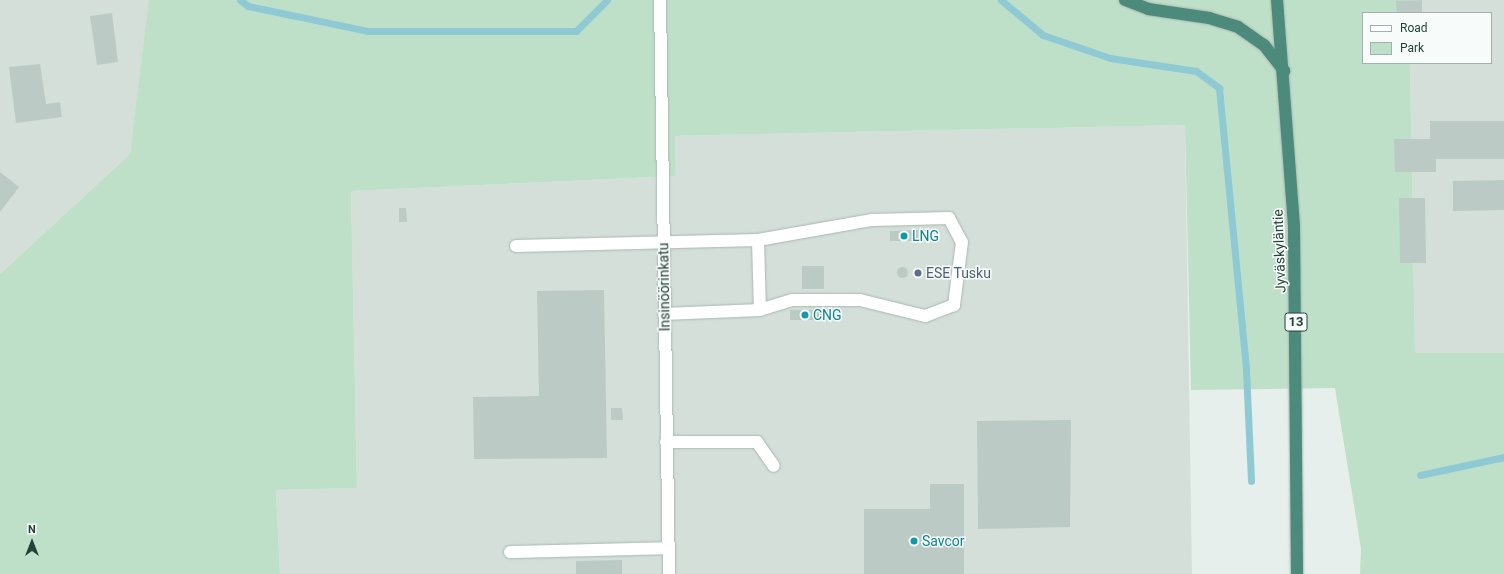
<!DOCTYPE html>
<meta charset="utf-8">
<style>
body{margin:0}
#map{position:relative;width:1504px;height:574px;overflow:hidden;background:#e6efeb;font-family:Roboto,sans-serif}
div>[style]{position:absolute}
.built>*{inset:0;background:#d4dfda}
.green>*{inset:0;background:#bfe0c8}
.stream>*{height:7px;margin:-3.5px;padding:0 3.5px;transform-origin:3.5px;border-radius:3.5px;background:#8ec9d4}
.building>*{inset:0;background:#bbcac4}
.round{border-radius:50%}
.roads{filter:drop-shadow(0 0 1px #a8b8b2) drop-shadow(0 0 1px #a8b8b2)}
.service>*{height:12px;margin:-6px;padding:0 6px;transform-origin:6px;border-radius:6px;background:#fff}
.minor>*{height:12px;margin:-6px;padding:0 6px;transform-origin:6px;border-radius:6px;background:#fff}
.trunk>*{height:12px;margin:-6px;padding:0 6px;transform-origin:6px;border-radius:6px;background:#4c8a7c}
.dots>*{width:11px;height:11px;translate:-50% -50%;box-sizing:border-box;border:2px solid #f7fbf9;border-radius:50%}
span{translate:-50% -50%;white-space:nowrap;text-align:center;line-height:1.15;-webkit-text-stroke:3px #f7fbf9;paint-order:stroke}
.shield-label span{padding:1px 3px;background:#f7fbf9;border:1px solid;border-radius:3px;-webkit-text-stroke-width:0}
.shield-label{font-size:13px;color:#24423a;font-weight:700}
.culture-label{font-size:14px;color:#0d838f}
.left{translate:0 -50%;text-align:left}
.street-label{font-size:14px;color:#24423a}
.service-label{font-size:14px;color:#4e5e75}
.legend{position:absolute;left:1362px;top:12px;width:130px;height:52px;box-sizing:border-box;background:#f7fbf9;border:1px solid #a3b1ad;margin:0;padding:5px 7px;list-style:none;font-size:12px;color:#24423a}
.legend li{display:flex;align-items:center;gap:8px;height:20px}
.legend b{width:20px;border:1px solid #a3b1ad}
.north{position:absolute;left:12px;top:522px;width:40px;height:40px;-webkit-text-stroke:3px #f7fbf9;paint-order:stroke;rotate:0deg;font-size:11px;font-weight:700;line-height:16px;text-align:center;color:#24423a}
.north::after{content:'';display:block;margin:auto;width:14px;height:18px;background:#24423a;clip-path:polygon(50% 0,100% 100%,50% 72%,0 100%)}
</style>
<div id="map">
<div class="built">
<div style="clip-path:polygon(0 0,149px 0,150px 17px,130px 154px,0 274px)"></div>
<div style="clip-path:polygon(1409px 0,1504px 0,1504px 353px,1415px 354px,1410px 63px,1491px 63px,1491px 13px,1409px 13px)"></div>
<div style="clip-path:polygon(1185px 125px,1192px 574px,280px 574px,276px 490px,357px 488px,351px 191px,676px 176px,675px 136px)"></div>
</div>
<div class="green">
<div style="clip-path:polygon(149px 0,1409px 0,1409px 13px,1363px 13px,1363px 63px,1410px 63px,1415px 353px,1504px 353px,1504px 574px,1360px 574px,1361px 549px,1335px 388px,1191px 390px,1185px 125px,675px 136px,676px 176px,351px 191px,357px 488px,276px 490px,280px 574px,0 574px,0 274px,130px 154px)"></div>
</div>
<div class="stream">
<div style="left:240px;top:0;width:10px;rotate:37deg"></div>
<div style="left:248px;top:6px;width:123px;rotate:11.8deg"></div>
<div style="left:368px;top:31px;width:208px"></div>
<div style="left:576px;top:31px;width:44px;rotate:-45deg"></div>
<div style="left:1001px;top:0;width:55px;rotate:39.8deg"></div>
<div style="left:1043px;top:35px;width:71px;rotate:18.9deg"></div>
<div style="left:1110px;top:58px;width:87px;rotate:8.6deg"></div>
<div style="left:1196px;top:71px;width:29px;rotate:36deg"></div>
<div style="left:1219px;top:88px;width:283px;rotate:84.5deg"></div>
<div style="left:1246px;top:370px;width:111px;rotate:87.4deg"></div>
<div style="left:1420px;top:475px;width:86px;rotate:-12.1deg"></div>
</div>
<div class="building">
<div style="clip-path:polygon(1422px 0,1422px 13px,1397px 13px,1396px 1px)"></div>
<div style="clip-path:polygon(112px 13px,118px 62px,97px 65px,90px 16px)"></div>
<div style="clip-path:polygon(40px 64px,46px 104px,60px 102px,62px 117px,16px 123px,9px 67px)"></div>
<div style="clip-path:polygon(1430px 121px,1504px 121px,1504px 159px,1436px 159px,1436px 172px,1395px 172px,1394px 139px,1430px 139px)"></div>
<div style="clip-path:polygon(0 172px,19px 187px,0 212px)"></div>
<div style="clip-path:polygon(1504px 180px,1504px 210px,1453px 211px,1453px 181px)"></div>
<div style="clip-path:polygon(1399px 198px,1425px 198px,1426px 263px,1400px 263px)"></div>
<div style="clip-path:polygon(399px 208px,406px 208px,407px 222px,399px 222px)"></div>
<div style="clip-path:polygon(918px 230px,918px 241px,890px 241px,890px 231px)"></div>
<div style="clip-path:polygon(802px 266px,824px 266px,824px 289px,802px 289px)"></div>
<div class="round" style="left:896.5px;top:266.5px;width:11px;height:11px"></div>
<div style="clip-path:polygon(604px 290px,607px 458px,474px 459px,473px 397px,539px 396px,537px 291px)"></div>
<div style="clip-path:polygon(790px 310px,819px 310px,819px 320px,790px 320px)"></div>
<div style="clip-path:polygon(611px 408px,622px 408px,623px 420px,611px 420px)"></div>
<div style="clip-path:polygon(1071px 420px,1070px 527px,978px 529px,977px 421px)"></div>
<div style="clip-path:polygon(930px 484px,964px 484px,964px 574px,864px 574px,864px 509px,930px 509px)"></div>
<div style="clip-path:polygon(622px 560px,622px 574px,576px 574px,576px 561px)"></div>
</div>
<div class="roads">
<div class="service">
<div style="left:758px;top:240px;width:70px;rotate:88.4deg"></div>
<div style="left:516px;top:246px;width:242px;rotate:-1.4deg"></div>
<div style="left:758px;top:240px;width:116px;rotate:-10deg"></div>
<div style="left:872px;top:220px;width:77px;rotate:-1.5deg"></div>
<div style="left:949px;top:218px;width:27px;rotate:62deg"></div>
<div style="left:962px;top:242px;width:64px;rotate:97.2deg"></div>
<div style="left:954px;top:305px;width:31px;rotate:159deg"></div>
<div style="left:925px;top:316px;width:67px;rotate:-166.2deg"></div>
<div style="left:860px;top:300px;width:68px;rotate:180deg"></div>
<div style="left:792px;top:300px;width:34px;rotate:163deg"></div>
<div style="left:760px;top:310px;width:96px;rotate:177.6deg"></div>
<div style="left:666px;top:442px;width:91px"></div>
<div style="left:757px;top:442px;width:29px;rotate:55deg"></div>
<div style="left:510px;top:552px;width:159px;rotate:-1.4deg"></div>
</div>
<div class="minor">
<div style="left:660px;top:0;width:574px;rotate:89.1deg"></div>
</div>
<div class="trunk">
<div style="left:1125px;top:0;width:25px;rotate:21deg"></div>
<div style="left:1148px;top:9px;width:62px;rotate:8.4deg"></div>
<div style="left:1209px;top:18px;width:30px;rotate:17deg"></div>
<div style="left:1238px;top:27px;width:32px;rotate:35deg"></div>
<div style="left:1264px;top:45px;width:33px;rotate:52deg"></div>
<div style="left:1277px;top:0;width:228px;rotate:85.7deg"></div>
<div style="left:1294px;top:227px;width:347px;rotate:89.5deg"></div>
</div>
</div>
<div class="dots">
<div style="left:904px;top:236px;background:#0f9aa8"></div>
<div style="left:918px;top:273px;background:#5c6f8a"></div>
<div style="left:805px;top:315px;background:#0f9aa8"></div>
<div style="left:914px;top:541px;background:#0f9aa8"></div>
</div>
<div class="shield-label">
<span style="left:1296px;top:322px">13</span>
</div>
<div class="culture-label">
<span class="left" style="left:912px;top:236px">LNG</span>
<span class="left" style="left:813px;top:315px">CNG</span>
<span class="left" style="left:922px;top:541px">Savcor</span>
</div>
<div class="street-label">
<span style="left:1279px;top:251px;rotate:-92deg">Jyväskyläntie</span>
<span style="left:664px;top:287px;rotate:-91deg">Insinöörinkatu</span>
</div>
<div class="service-label">
<span class="left" style="left:926px;top:273px">ESE Tusku</span>
</div>
<ul class="legend">
<li><b style="height:5px;background:#fff"></b>Road</li>
<li><b style="height:11px;background:#bfe0c8"></b>Park</li>
</ul>
<div class="north">N</div>
</div>
